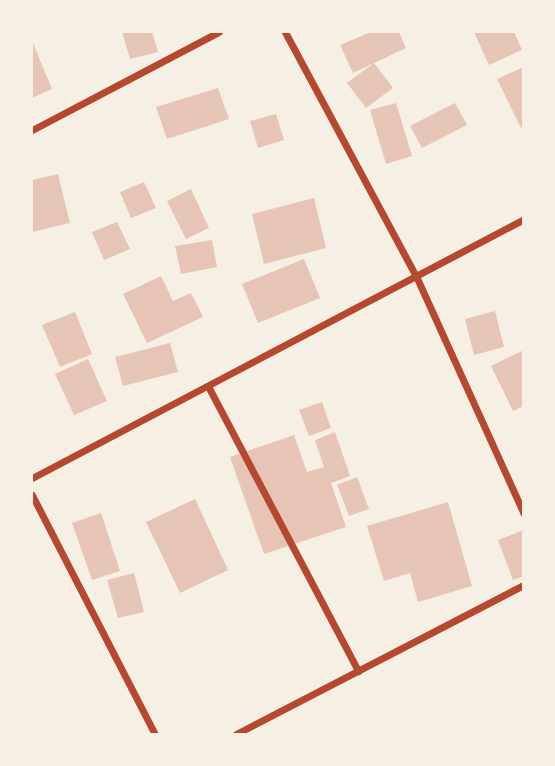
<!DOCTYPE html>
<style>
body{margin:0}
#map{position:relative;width:555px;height:766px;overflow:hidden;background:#f6efe4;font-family:"Libre Baskerville",serif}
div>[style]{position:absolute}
.building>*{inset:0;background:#e6c5b7}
.minor>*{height:7px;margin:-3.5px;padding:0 3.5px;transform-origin:3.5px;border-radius:3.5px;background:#b5482f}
span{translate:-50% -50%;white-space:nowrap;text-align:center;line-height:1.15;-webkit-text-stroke:7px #f6efe4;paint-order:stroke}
.frame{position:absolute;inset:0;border:33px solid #f6efe4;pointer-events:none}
</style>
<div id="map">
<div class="building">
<div style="clip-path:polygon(122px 32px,152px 32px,158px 52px,130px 59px)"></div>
<div style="clip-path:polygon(371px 32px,399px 32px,406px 48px,353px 73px,340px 45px)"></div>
<div style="clip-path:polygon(474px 32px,514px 32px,522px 50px,489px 65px)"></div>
<div style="clip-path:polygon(32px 41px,52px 89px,32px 98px)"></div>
<div style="clip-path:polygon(374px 63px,393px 88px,366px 108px,347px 83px)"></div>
<div style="clip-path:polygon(524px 67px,524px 126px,521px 128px,497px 79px)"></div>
<div style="clip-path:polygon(218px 88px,229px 119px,167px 139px,156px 107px)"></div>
<div style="clip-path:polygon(396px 103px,412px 156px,386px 164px,370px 110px)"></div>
<div style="clip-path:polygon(455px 103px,467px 125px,422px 148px,410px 126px)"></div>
<div style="clip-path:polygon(276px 114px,284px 140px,258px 148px,250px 121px)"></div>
<div style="clip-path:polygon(58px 174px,70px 223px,32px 232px,32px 180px)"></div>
<div style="clip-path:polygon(144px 182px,156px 208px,131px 218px,120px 192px)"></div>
<div style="clip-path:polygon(191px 189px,209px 228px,186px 239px,167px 201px)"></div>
<div style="clip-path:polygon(314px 198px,326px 248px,264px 264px,252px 214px)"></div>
<div style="clip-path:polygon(117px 222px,130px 249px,104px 260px,92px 232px)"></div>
<div style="clip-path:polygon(212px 240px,217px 267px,181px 274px,175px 246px)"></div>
<div style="clip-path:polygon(304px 259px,320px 298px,258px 323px,242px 284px)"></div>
<div style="clip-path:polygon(161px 276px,173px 301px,191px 293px,203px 317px,147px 343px,123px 294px)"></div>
<div style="clip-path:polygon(495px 311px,504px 347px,474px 355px,465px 319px)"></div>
<div style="clip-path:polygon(75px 312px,92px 354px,60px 367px,42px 325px)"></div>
<div style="clip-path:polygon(170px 343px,178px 372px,123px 386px,115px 357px)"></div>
<div style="clip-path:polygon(524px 350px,524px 406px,513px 411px,491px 366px)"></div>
<div style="clip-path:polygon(88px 359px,107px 401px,74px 415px,55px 374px)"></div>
<div style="clip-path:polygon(322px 402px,331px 428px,309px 436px,299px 410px)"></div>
<div style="clip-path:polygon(335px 432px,350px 476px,331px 483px,346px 527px,264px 554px,230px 457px,294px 435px,307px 472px,324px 467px,315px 440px)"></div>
<div style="clip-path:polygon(357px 477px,369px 509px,349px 516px,337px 485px)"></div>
<div style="clip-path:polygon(195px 499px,228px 570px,180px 593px,146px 522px)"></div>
<div style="clip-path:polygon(448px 502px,472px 586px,418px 602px,410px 573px,384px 581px,367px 526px)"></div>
<div style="clip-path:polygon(101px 513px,120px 571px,92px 580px,72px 523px)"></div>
<div style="clip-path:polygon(524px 530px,524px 576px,513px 580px,498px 540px)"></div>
<div style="clip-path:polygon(134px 573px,144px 612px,118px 618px,107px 580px)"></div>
</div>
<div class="minor">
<div style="left:285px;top:32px;width:277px;rotate:61.8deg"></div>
<div style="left:416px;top:276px;width:261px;rotate:65.6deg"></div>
<div style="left:32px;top:130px;width:211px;rotate:-27.7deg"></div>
<div style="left:209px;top:388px;width:320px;rotate:62.2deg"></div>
<div style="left:32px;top:478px;width:556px;rotate:-27.76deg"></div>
<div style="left:32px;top:495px;width:269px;rotate:62.8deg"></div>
<div style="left:236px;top:734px;width:324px;rotate:-27.4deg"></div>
</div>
<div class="frame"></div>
</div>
